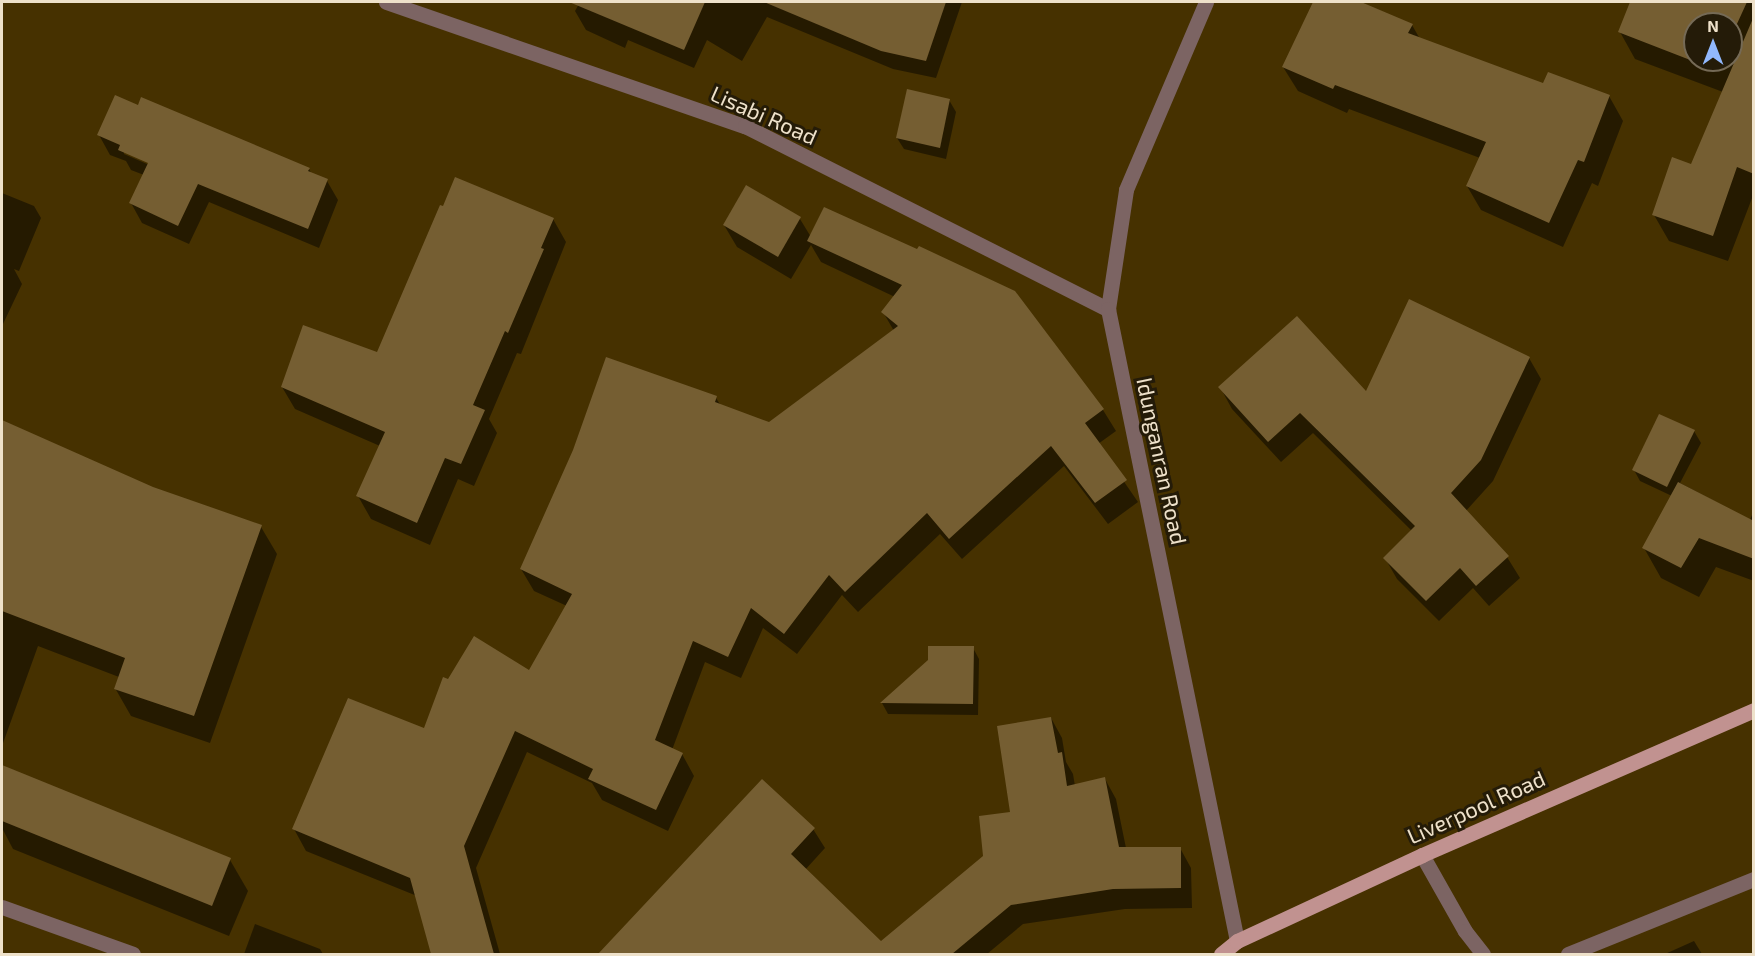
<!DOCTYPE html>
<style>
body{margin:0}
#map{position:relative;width:1755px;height:956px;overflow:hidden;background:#463100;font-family:"Exo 2",sans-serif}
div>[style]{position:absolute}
.shadow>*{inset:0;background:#0007}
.building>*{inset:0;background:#755e32}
.minor>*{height:15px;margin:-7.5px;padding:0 7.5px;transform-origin:7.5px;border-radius:7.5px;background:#7c6463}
.major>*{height:15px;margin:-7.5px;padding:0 7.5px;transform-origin:7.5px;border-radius:7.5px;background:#c19290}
span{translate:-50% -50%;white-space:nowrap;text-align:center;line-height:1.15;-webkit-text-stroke:6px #241b08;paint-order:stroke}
.street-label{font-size:22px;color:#eee1ca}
.frame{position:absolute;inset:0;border:3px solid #eee1ca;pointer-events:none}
.north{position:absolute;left:1683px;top:12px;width:60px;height:60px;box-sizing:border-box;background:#241b08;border:2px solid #756a56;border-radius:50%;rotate:0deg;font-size:16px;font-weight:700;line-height:24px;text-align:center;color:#eee1ca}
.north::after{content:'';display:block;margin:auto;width:21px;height:27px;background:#91b8fd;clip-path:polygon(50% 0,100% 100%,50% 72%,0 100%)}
</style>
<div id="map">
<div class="shadow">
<div style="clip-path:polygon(580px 2px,962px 2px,936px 78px,893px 69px,767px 17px,742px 61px,707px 40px,694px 68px,628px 40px,625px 48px,586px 30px,575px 11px)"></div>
<div style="clip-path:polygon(1314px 2px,1357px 2px,1412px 25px,1420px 39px,1544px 85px,1609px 96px,1623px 121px,1598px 186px,1592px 183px,1563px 247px,1481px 210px,1467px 186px,1480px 158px,1349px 109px,1347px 113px,1298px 91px,1283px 67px)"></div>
<div style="clip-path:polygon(evenodd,1632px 2px,1754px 2px,1754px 193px,1728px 261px,1669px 241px,1654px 215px,1692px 166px,1723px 92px,1635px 59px,1620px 32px,1632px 2px,1695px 24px,1731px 24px,1731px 60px,1695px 60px,1695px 24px)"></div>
<div style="clip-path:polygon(949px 100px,956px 112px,946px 159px,904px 149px,897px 138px)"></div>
<div style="clip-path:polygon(evenodd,99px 135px,309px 169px,312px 175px,327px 181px,338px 200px,319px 248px,209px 202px,189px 244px,142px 223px,131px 203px,144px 175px,131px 170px,126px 161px,110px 155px,99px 135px,124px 151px,155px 164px,154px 167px,124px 154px,124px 151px)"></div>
<div style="clip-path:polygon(746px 187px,800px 219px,811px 237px,824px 209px,1103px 410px,1116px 431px,1098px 444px,1138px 502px,1108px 524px,1064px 466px,962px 559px,940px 534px,858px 612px,842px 595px,797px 654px,763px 628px,741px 678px,705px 662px,672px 750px,682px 754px,694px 776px,668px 831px,602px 800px,592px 783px,527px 752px,476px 868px,500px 954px,432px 954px,417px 896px,306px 851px,294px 829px,425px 730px,448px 680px,530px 672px,567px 606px,534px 591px,521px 569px,716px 398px,721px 406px,769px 423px,894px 331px,883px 312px,895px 297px,821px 262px,811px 245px,791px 279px,737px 247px,724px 225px)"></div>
<div style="clip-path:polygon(2px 193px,34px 206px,41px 218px,19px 271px,14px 269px,22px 284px,3px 324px)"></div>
<div style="clip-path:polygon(553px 219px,566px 242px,521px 354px,517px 353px,489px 419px,497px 433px,474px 486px,458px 479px,430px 545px,371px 519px,358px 496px,380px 446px,295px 409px,282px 387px,378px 354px)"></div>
<div style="clip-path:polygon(1529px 358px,1541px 379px,1493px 481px,1465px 512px,1507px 557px,1520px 578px,1489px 606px,1473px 588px,1439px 621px,1397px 579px,1385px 558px,1412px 531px,1313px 433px,1281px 462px,1232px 409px,1220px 387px,1366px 393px)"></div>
<div style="clip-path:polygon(2px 421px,153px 489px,261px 527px,277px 554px,210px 743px,131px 716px,115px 688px,119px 677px,38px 646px,2px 746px)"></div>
<div style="clip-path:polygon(1694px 431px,1701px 443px,1680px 483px,1750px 520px,1754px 510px,1754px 581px,1716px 567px,1699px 597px,1661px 578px,1644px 548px,1672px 496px,1640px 481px,1634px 470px)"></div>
<div style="clip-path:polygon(973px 648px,979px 659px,978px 715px,888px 714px,882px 703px)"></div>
<div style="clip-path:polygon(1051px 718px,1062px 738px,1066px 762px,1073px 774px,1075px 786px,1105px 779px,1116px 799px,1126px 848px,1180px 848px,1191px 868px,1192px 908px,1125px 909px,1023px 924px,987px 954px,636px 954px,625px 935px,813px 829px,825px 848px,805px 870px,881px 943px,985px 856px,1012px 814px)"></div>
<div style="clip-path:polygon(14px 772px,230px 860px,248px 891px,229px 936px,13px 849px,2px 828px,2px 803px)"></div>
<div style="clip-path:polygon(255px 924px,320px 949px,323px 954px,244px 954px)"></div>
<div style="clip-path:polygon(1694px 941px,1702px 954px,1665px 954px)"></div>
</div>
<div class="building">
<div style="clip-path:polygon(569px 2px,705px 2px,684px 50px)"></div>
<div style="clip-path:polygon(764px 2px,946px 2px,926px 61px,881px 51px)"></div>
<div style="clip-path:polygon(1313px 2px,1361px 2px,1413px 24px,1408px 33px,1543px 83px,1548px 72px,1610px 95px,1584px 162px,1578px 160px,1549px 223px,1466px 186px,1486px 142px,1335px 85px,1333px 89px,1282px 67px)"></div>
<div style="clip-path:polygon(1630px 2px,1747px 2px,1731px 37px,1731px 24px,1695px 24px,1695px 60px,1720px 60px,1716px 70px,1618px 32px)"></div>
<div style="clip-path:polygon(1754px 16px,1754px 174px,1737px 167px,1713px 236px,1652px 215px,1672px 157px,1691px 164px)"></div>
<div style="clip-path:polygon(907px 89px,950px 99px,940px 148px,896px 138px)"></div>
<div style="clip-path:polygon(115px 95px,138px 105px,141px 97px,310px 168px,308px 171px,328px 179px,308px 229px,198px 184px,178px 226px,129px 203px,148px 163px,118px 150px,120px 145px,97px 135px)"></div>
<div style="clip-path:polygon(455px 177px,554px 218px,541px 248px,544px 249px,508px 333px,505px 331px,473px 405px,485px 410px,461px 464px,445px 458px,417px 523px,356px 496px,385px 432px,281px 387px,303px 325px,377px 352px,440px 205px,443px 206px)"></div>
<div style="clip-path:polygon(746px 185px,801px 217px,778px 257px,723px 225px)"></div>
<div style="clip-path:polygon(824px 207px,917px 249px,919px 246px,1015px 291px,1104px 409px,1085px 423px,1127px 480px,1095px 503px,1051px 446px,949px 539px,927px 513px,845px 592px,829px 575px,784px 634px,751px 608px,728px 657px,693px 641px,655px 740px,683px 753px,656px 810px,588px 779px,593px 769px,515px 731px,464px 846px,494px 954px,431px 954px,410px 878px,292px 829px,348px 698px,424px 728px,443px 677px,448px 679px,474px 636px,529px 670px,572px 594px,520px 569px,573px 450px,606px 357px,717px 396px,715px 402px,769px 422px,898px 326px,881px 312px,902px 285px,807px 241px)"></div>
<div style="clip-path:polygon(1409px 299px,1530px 357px,1481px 460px,1451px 493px,1509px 556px,1476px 586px,1460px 568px,1426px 601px,1383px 558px,1415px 526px,1300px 413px,1268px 442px,1218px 387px,1297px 316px,1366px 391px)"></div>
<div style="clip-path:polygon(1659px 414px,1695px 430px,1667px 487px,1632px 470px)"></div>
<div style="clip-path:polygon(2px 420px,153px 487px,262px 525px,194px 716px,114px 689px,125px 658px,2px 611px)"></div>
<div style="clip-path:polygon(1678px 482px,1754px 521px,1754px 559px,1699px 538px,1681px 568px,1642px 548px)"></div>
<div style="clip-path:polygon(928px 646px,974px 646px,973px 704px,880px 703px,928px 660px)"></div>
<div style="clip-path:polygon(1051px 717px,1058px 753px,1062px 752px,1067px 786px,1105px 777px,1119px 847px,1181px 847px,1181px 888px,1113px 889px,1011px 905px,952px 954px,598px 954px,762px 779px,815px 828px,791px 854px,881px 941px,983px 856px,979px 816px,1010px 812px,997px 726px)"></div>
<div style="clip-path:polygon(2px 765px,231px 858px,212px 906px,2px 821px)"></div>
</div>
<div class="minor">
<div style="left:386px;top:2px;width:380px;rotate:19.1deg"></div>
<div style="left:745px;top:126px;width:407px;rotate:26.8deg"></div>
<div style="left:1206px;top:2px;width:204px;rotate:113.1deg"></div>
<div style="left:1126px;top:190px;width:120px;rotate:98.6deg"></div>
<div style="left:1108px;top:309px;width:645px;rotate:78.46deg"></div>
<div style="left:1422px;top:855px;width:87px;rotate:60.5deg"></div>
<div style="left:1465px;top:931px;width:29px;rotate:52deg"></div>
<div style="left:2px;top:907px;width:139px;rotate:19.7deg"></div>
<div style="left:1568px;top:954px;width:201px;rotate:-22deg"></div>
</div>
<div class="major">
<div style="left:1221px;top:954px;width:21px;rotate:-39deg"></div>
<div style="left:1237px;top:941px;width:204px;rotate:-24.9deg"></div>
<div style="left:1422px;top:855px;width:362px;rotate:-23.6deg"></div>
</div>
<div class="street-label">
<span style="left:764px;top:115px;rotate:24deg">Lisabi Road</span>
<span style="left:1162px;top:461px;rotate:78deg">Idunganran Road</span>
<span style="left:1476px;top:807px;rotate:-24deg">Liverpool Road</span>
</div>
<div class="frame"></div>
<div class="north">N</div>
</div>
